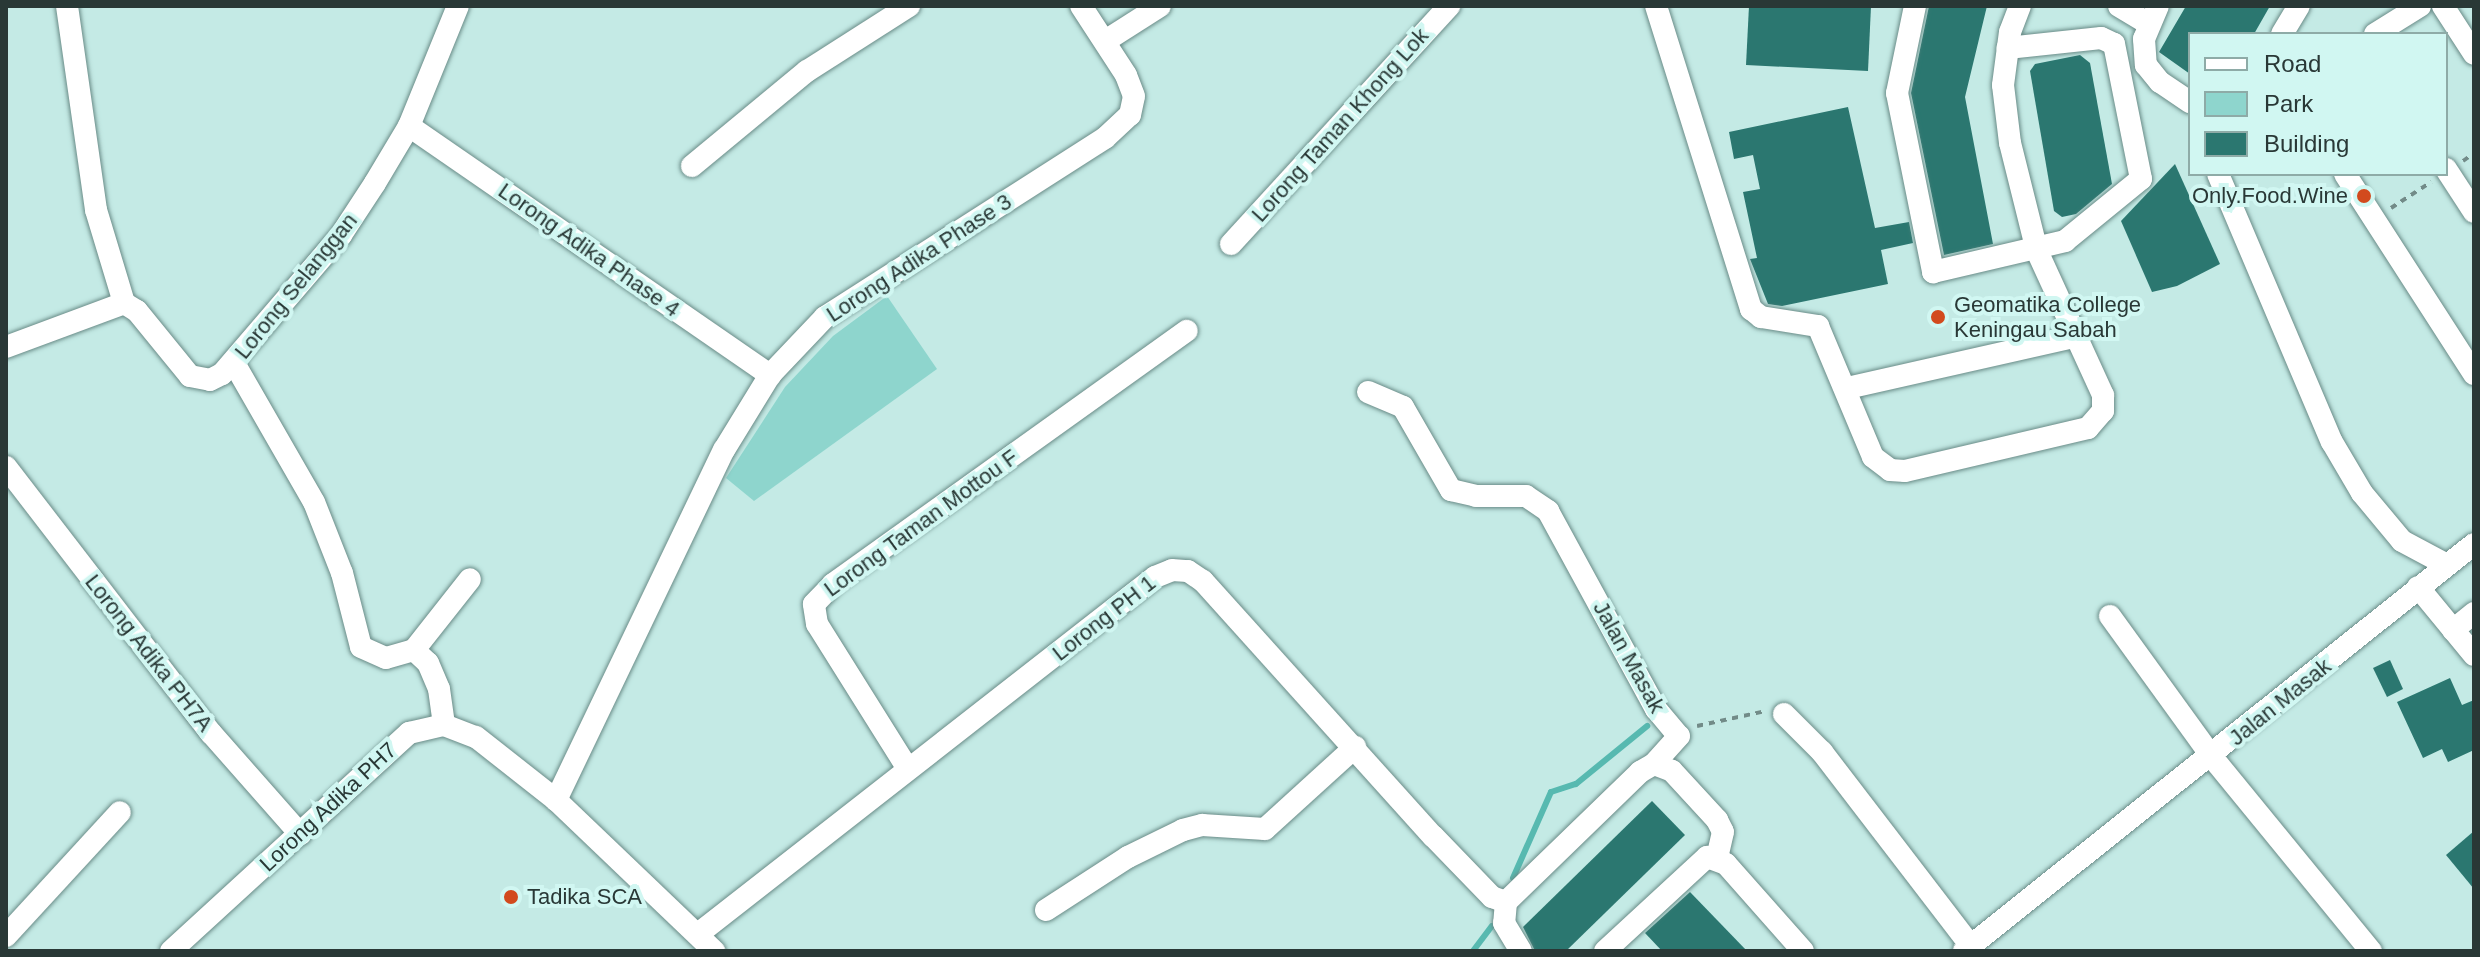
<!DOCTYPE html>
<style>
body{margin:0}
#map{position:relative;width:2480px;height:957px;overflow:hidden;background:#c4eae5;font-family:Helvetica,sans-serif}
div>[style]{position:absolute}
.green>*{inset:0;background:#8ed5cd}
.stream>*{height:6px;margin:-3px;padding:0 3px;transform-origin:3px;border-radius:3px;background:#57b9b0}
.building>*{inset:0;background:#2b7770}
.path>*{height:4px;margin-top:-2px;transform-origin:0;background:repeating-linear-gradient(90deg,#728b88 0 6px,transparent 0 12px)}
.roads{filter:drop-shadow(0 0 2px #698b87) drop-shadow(0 0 2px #698b87)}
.minor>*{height:22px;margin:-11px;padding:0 11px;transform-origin:11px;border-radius:11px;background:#fff}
.dots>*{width:22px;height:22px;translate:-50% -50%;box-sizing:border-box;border:4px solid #d1f7f2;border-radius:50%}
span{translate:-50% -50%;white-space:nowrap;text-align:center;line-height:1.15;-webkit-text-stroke:8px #d1f7f2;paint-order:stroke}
.street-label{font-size:22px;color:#293836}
.poi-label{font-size:22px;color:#293836}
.right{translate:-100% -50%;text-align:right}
.left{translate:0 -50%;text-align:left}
.frame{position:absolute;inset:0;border:8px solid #293836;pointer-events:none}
.legend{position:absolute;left:2188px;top:32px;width:260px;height:144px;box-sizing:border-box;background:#d1f7f2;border:2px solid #8eaba7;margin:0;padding:10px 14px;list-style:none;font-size:24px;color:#293836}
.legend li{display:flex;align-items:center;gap:16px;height:40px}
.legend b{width:40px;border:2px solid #8eaba7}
</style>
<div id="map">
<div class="green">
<div style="clip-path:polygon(887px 296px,937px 369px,754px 501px,726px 478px,785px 387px,833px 336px)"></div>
</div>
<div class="stream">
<div style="left:1513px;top:878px;width:94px;rotate:-66.2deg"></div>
<div style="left:1551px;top:792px;width:26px;rotate:-18deg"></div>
<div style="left:1576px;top:784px;width:92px;rotate:-39.2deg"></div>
<div style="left:1473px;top:951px;width:31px;rotate:-53deg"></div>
</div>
<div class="building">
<div style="clip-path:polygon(1749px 6px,1871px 6px,1868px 71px,1746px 65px)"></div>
<div style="clip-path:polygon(1929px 6px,1987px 6px,1965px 97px,1993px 244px,1944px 255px,1911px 93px)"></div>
<div style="clip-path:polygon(2186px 6px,2270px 6px,2254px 34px,2190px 34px,2190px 74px,2159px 52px)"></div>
<div style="clip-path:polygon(2080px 55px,2090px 63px,2112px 184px,2076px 214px,2062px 217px,2054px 211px,2030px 71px,2035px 64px)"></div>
<div style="clip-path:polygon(1848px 107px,1875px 228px,1909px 222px,1913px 243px,1881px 250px,1888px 284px,1782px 306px,1768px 304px,1750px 259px,1757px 258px,1743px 192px,1760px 189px,1753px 155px,1734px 159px,1729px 132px)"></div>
<div style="clip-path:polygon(2175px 164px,2220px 264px,2177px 286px,2152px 292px,2121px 221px)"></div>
<div style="clip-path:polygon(2390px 660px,2403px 689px,2387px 697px,2373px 668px)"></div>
<div style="clip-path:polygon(2450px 678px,2462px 705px,2474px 700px,2474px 750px,2448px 762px,2442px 749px,2423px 758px,2397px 702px)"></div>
<div style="clip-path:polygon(1652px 801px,1685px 835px,1566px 951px,1535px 951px,1523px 927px)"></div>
<div style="clip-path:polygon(2474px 831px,2474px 889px,2446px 855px)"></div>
<div style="clip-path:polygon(1690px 892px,1747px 951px,1662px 951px,1645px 933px)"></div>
</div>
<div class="path">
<div style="left:2463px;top:161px;width:14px;rotate:-36deg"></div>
<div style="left:2391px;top:208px;width:48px;rotate:-33deg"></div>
<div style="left:1697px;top:726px;width:71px;rotate:-12.3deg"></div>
</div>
<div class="roads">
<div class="minor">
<div style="left:67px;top:6px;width:206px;rotate:81.9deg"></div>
<div style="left:96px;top:210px;width:97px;rotate:73.2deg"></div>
<div style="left:1656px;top:6px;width:318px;rotate:72.6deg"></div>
<div style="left:1751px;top:309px;width:13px;rotate:39deg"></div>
<div style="left:1761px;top:317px;width:58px;rotate:9deg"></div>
<div style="left:1818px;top:326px;width:142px;rotate:67.2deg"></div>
<div style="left:1873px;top:457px;width:21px;rotate:37deg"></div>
<div style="left:1890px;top:470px;width:15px;rotate:4deg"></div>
<div style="left:1905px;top:471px;width:188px;rotate:-13.2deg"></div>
<div style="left:2088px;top:428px;width:23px;rotate:-49deg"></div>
<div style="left:2103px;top:411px;width:16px;rotate:-90deg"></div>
<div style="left:2103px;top:395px;width:158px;rotate:-114.6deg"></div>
<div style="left:2037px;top:251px;width:111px;rotate:-104deg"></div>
<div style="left:2010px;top:143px;width:58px;rotate:-96.9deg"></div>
<div style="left:2003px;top:85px;width:53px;rotate:-82.5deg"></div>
<div style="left:2010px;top:32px;width:28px;rotate:-69deg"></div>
<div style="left:1915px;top:6px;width:89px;rotate:101.7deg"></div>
<div style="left:1897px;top:93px;width:183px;rotate:78.6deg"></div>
<div style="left:1933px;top:272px;width:136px;rotate:-13.2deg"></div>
<div style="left:2065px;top:241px;width:98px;rotate:-39.2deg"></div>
<div style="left:2141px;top:179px;width:138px;rotate:-101.3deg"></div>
<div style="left:2114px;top:44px;width:14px;rotate:-155deg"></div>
<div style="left:2101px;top:38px;width:94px;rotate:173.9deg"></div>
<div style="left:2119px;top:6px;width:35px;rotate:31deg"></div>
<div style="left:2158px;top:6px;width:36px;rotate:113deg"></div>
<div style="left:2144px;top:39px;width:26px;rotate:86deg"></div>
<div style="left:2146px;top:65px;width:22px;rotate:51deg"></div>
<div style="left:2160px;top:82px;width:36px;rotate:34deg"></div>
<div style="left:2443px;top:6px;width:57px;rotate:57.1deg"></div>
<div style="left:2282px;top:34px;width:33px;rotate:-59deg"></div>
<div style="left:2375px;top:34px;width:53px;rotate:-31.9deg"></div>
<div style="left:1105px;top:41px;width:65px;rotate:-32.5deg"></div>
<div style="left:409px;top:126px;width:439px;rotate:34.6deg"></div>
<div style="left:692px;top:166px;width:149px;rotate:-39.6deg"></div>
<div style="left:807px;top:71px;width:121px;rotate:-32.5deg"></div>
<div style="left:2446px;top:169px;width:51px;rotate:56.9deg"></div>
<div style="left:2218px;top:174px;width:291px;rotate:67deg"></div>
<div style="left:2332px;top:442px;width:59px;rotate:59.5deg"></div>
<div style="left:2362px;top:493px;width:62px;rotate:50.2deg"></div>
<div style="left:2402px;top:541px;width:51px;rotate:28.1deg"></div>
<div style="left:2345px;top:174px;width:238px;rotate:57.2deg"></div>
<div style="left:1231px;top:244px;width:323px;rotate:-47.5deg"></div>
<div style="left:6px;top:347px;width:126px;rotate:-20.4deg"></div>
<div style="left:124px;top:303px;width:15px;rotate:32deg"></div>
<div style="left:137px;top:311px;width:84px;rotate:50.8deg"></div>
<div style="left:190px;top:376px;width:20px;rotate:11deg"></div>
<div style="left:210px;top:380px;width:13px;rotate:-27deg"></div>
<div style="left:222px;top:374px;width:183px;rotate:-49.4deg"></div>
<div style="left:341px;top:235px;width:62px;rotate:-56.8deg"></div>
<div style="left:375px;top:183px;width:66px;rotate:-59.2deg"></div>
<div style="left:409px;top:126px;width:130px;rotate:-67.8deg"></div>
<div style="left:234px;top:363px;width:160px;rotate:60.1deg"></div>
<div style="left:314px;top:502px;width:76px;rotate:68.5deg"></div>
<div style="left:342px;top:573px;width:76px;rotate:75.6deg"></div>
<div style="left:361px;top:647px;width:27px;rotate:24deg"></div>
<div style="left:386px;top:658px;width:29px;rotate:-16deg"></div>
<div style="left:414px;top:650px;width:90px;rotate:-51.7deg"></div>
<div style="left:1847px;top:388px;width:237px;rotate:-12.7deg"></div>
<div style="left:1368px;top:392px;width:38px;rotate:23deg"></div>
<div style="left:1403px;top:407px;width:96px;rotate:60deg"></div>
<div style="left:1451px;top:490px;width:26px;rotate:13deg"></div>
<div style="left:1476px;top:496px;width:50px"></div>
<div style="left:1526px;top:496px;width:27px;rotate:34deg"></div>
<div style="left:1548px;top:511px;width:226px;rotate:61.4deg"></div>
<div style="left:1656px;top:709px;width:35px;rotate:50deg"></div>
<div style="left:1679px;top:736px;width:38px;rotate:132deg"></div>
<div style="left:6px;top:467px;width:336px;rotate:52.4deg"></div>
<div style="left:211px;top:733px;width:135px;rotate:48.6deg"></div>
<div style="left:2418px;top:587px;width:88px;rotate:50.5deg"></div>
<div style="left:2110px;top:616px;width:174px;rotate:54.1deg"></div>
<div style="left:2212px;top:757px;width:251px;rotate:50.7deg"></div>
<div style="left:2453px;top:630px;width:27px;rotate:-39deg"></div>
<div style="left:414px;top:650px;width:19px;rotate:43deg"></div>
<div style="left:428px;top:663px;width:28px;rotate:67deg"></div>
<div style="left:439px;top:689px;width:36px;rotate:82deg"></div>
<div style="left:1784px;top:714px;width:54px;rotate:45deg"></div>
<div style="left:1822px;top:752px;width:245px;rotate:52.5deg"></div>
<div style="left:908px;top:769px;width:171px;rotate:-122.1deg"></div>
<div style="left:817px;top:624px;width:20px;rotate:-99deg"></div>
<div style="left:814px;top:604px;width:28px;rotate:-46deg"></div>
<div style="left:833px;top:584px;width:435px;rotate:-35.6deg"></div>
<div style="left:556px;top:800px;width:388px;rotate:-64.4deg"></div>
<div style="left:724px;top:450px;width:88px;rotate:-58.5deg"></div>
<div style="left:770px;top:375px;width:80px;rotate:-46.5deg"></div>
<div style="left:825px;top:317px;width:332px;rotate:-32.6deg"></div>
<div style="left:1105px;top:138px;width:34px;rotate:-43deg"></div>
<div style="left:1130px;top:115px;width:19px;rotate:-78deg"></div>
<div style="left:1134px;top:96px;width:22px;rotate:-111deg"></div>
<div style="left:1126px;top:75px;width:82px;rotate:-123.1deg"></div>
<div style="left:1506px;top:902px;width:187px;rotate:-44.1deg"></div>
<div style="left:1640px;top:772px;width:16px;rotate:-30deg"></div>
<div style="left:1654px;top:764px;width:19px;rotate:21deg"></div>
<div style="left:1672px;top:771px;width:67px;rotate:47.4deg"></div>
<div style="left:1717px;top:820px;width:13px;rotate:63deg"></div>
<div style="left:1723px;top:832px;width:28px;rotate:103deg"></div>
<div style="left:1506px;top:902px;width:21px;rotate:95deg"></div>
<div style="left:1504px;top:923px;width:33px;rotate:59deg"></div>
<div style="left:1046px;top:910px;width:98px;rotate:-32.9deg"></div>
<div style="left:1128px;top:857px;width:61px;rotate:-26.1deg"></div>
<div style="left:1183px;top:830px;width:20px;rotate:-15deg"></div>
<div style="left:1202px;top:825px;width:63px;rotate:3.6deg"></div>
<div style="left:1265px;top:829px;width:122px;rotate:-42.3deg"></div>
<div style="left:698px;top:934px;width:580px;rotate:-38deg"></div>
<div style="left:1155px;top:577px;width:18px;rotate:-22deg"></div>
<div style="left:1172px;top:570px;width:16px;rotate:4deg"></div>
<div style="left:1188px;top:571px;width:18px;rotate:34deg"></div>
<div style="left:1203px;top:581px;width:343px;rotate:48deg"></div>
<div style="left:1433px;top:836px;width:85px;rotate:46deg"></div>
<div style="left:1492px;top:897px;width:15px;rotate:20deg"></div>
<div style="left:6px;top:936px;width:168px;rotate:-47.4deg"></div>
<div style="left:171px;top:951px;width:323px;rotate:-42.5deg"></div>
<div style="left:409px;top:733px;width:36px;rotate:-13deg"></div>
<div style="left:444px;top:725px;width:34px;rotate:21deg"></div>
<div style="left:476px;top:737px;width:102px;rotate:38.2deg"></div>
<div style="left:556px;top:800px;width:219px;rotate:43.7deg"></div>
<div style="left:1605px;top:951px;width:139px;rotate:-42.7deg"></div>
<div style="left:1707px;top:857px;width:20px;rotate:20deg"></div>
<div style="left:1726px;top:864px;width:116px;rotate:48.5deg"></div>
<div style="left:1964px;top:951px;width:652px;rotate:-38.59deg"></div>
</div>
</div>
<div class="dots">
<div style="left:2364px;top:196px;background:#d24a1e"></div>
<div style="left:1938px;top:317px;background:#d24a1e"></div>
<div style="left:511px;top:897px;background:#d24a1e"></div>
</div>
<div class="street-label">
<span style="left:1340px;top:125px;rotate:-48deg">Lorong Taman Khong Lok</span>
<span style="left:589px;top:250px;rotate:35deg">Lorong Adika Phase 4</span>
<span style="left:919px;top:258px;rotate:-33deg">Lorong Adika Phase 3</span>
<span style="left:296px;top:286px;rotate:-51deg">Lorong Selanggan</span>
<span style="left:921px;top:523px;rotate:-36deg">Lorong Taman Mottou F</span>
<span style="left:1104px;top:618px;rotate:-38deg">Lorong PH 1</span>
<span style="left:149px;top:653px;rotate:52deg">Lorong Adika PH7A</span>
<span style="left:1629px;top:657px;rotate:61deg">Jalan Masak</span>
<span style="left:2280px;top:702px;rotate:-39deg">Jalan Masak</span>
<span style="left:328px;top:807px;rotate:-43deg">Lorong Adika PH7</span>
</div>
<div class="poi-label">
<span class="right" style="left:2348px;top:196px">Only.Food.Wine</span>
<span class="left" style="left:1954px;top:317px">Geomatika College<br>Keningau Sabah</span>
<span class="left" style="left:527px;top:897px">Tadika SCA</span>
</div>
<div class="frame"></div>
<ul class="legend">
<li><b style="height:10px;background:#fff"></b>Road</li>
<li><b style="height:22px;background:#8ed5cd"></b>Park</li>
<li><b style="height:22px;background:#2b7770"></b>Building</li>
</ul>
</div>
